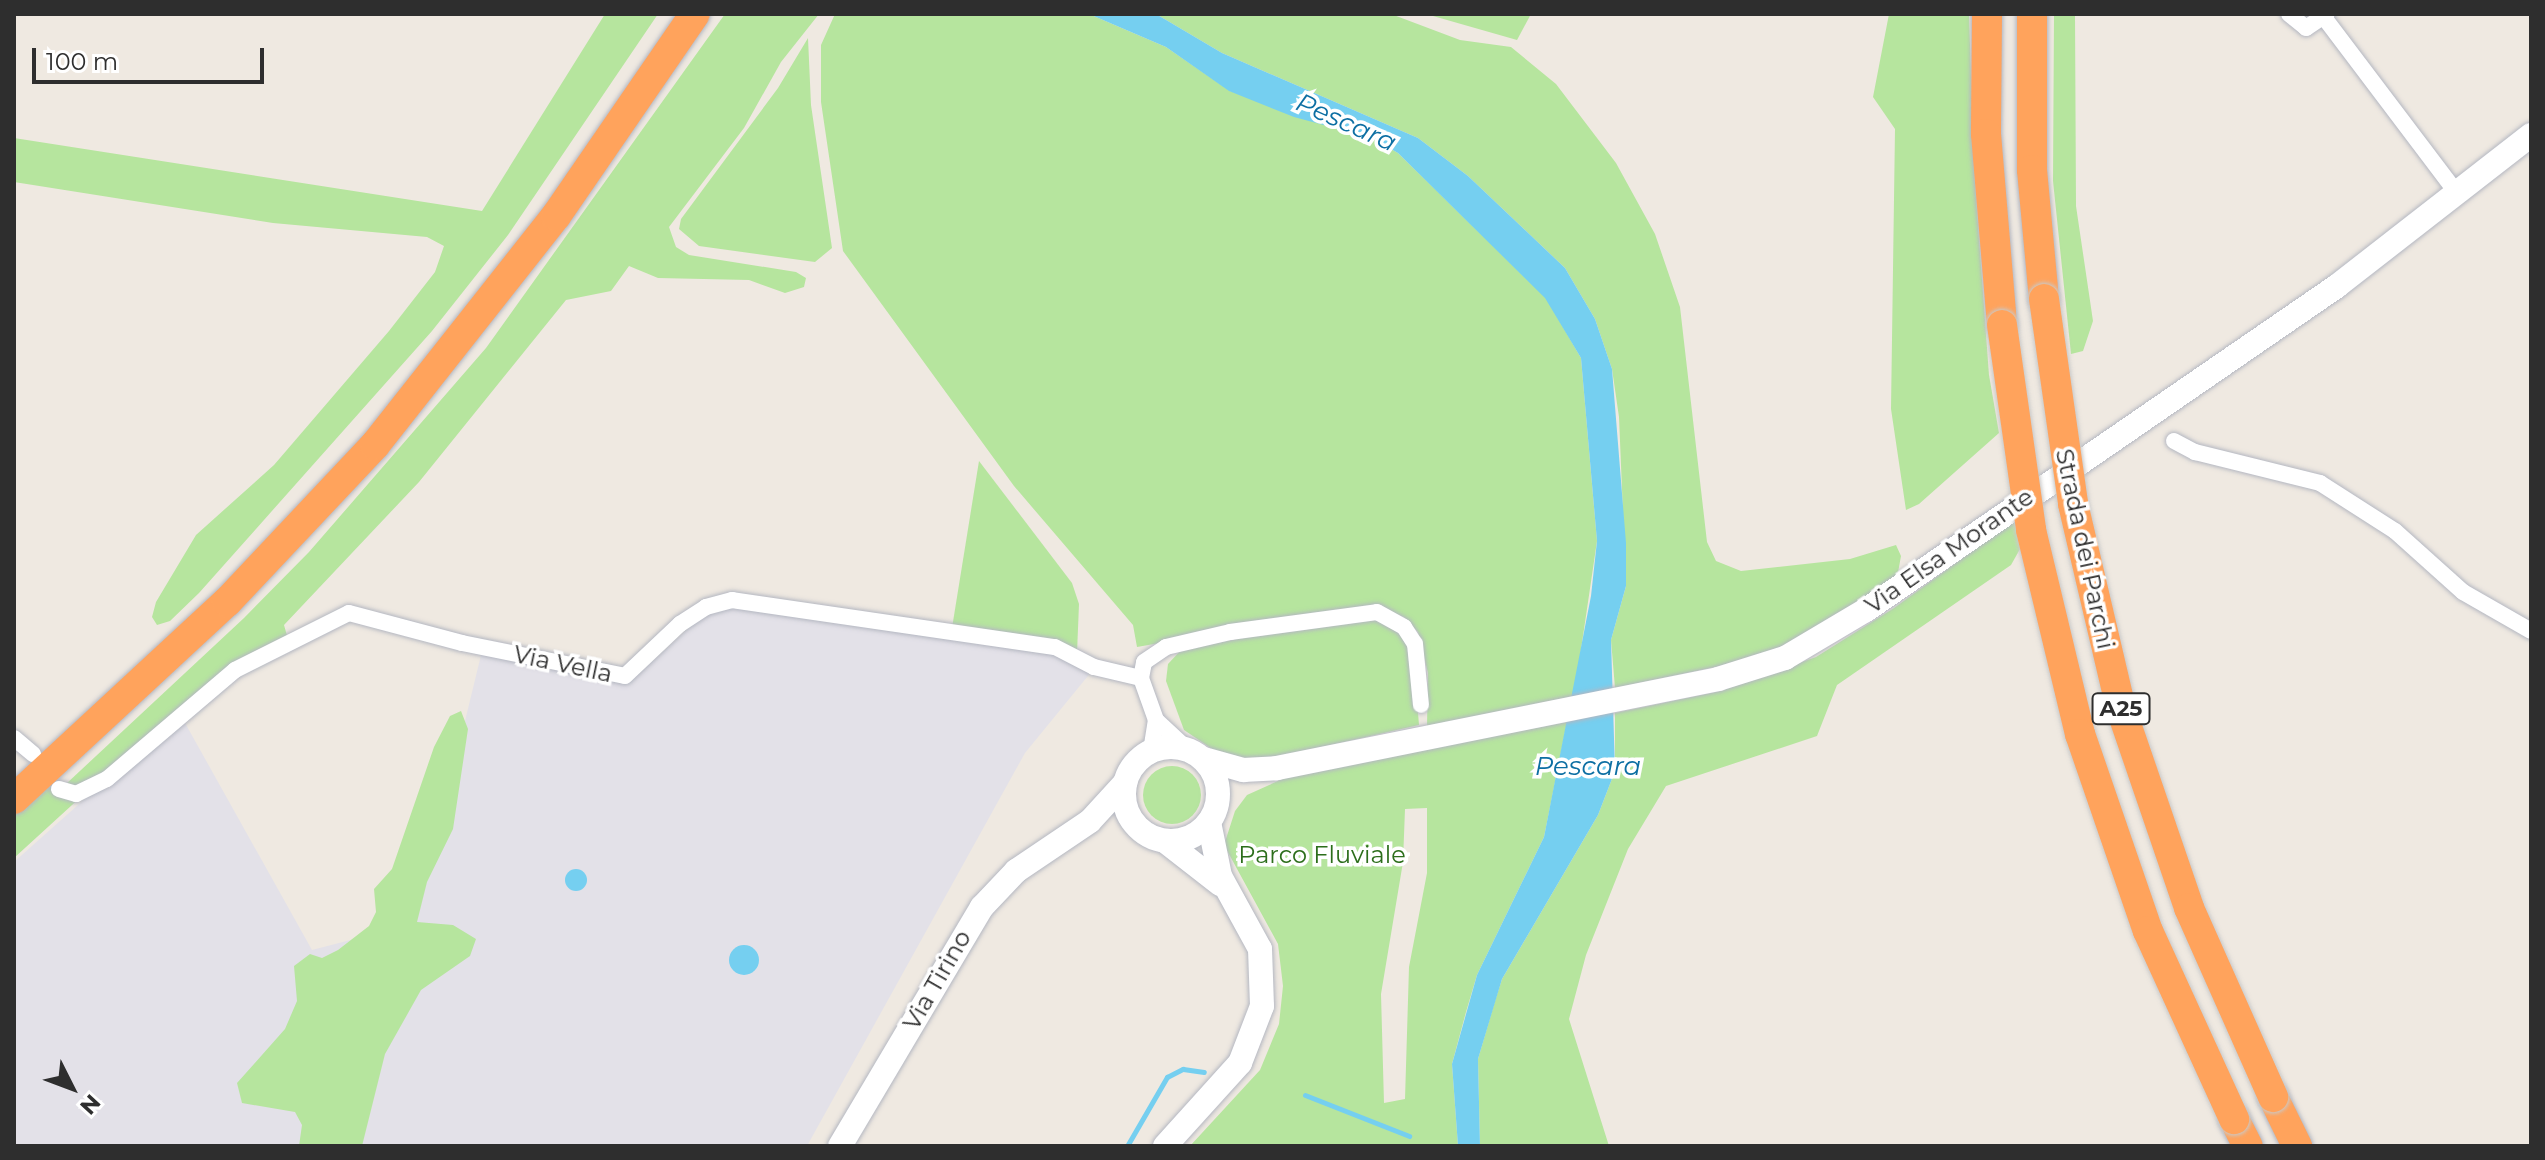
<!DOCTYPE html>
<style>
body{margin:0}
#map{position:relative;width:2545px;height:1160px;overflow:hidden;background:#efe9e1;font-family:Montserrat,sans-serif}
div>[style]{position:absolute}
.industrial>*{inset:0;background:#e3e1e8}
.green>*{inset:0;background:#b6e59e}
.round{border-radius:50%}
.water>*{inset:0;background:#75cff0}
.stream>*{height:5px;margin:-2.5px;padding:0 2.5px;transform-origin:2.5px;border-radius:2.5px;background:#75cff0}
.roads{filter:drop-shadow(0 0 2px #b4b7c1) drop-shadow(0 0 2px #b4b7c1)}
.street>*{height:16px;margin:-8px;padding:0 8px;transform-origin:8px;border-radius:8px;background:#fff}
.secondary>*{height:24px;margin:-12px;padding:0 12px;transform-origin:12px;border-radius:12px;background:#fff}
.secondary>.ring{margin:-12px;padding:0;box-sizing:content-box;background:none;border:24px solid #fff;border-radius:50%}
.highway>*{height:30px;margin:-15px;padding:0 15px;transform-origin:15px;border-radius:15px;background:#ffa35c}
.bridges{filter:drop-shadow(0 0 2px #c9c9c9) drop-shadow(0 0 2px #c9c9c9)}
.highway-bridge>*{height:30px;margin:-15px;padding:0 15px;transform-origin:15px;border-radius:15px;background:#ffa35c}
span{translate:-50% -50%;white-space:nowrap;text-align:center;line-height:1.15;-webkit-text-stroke:7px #fff;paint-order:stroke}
.shield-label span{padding:2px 6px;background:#fff;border:2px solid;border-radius:6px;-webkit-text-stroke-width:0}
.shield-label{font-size:22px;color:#2e2e2e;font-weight:700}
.street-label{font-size:24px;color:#2e2e2e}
.park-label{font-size:24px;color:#2c6e1b}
.water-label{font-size:26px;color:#0d6fa3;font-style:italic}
.frame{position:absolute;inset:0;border:16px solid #2e2e2e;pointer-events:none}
.north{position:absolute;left:32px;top:1048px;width:80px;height:80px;-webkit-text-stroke:6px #fff;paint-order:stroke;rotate:132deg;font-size:22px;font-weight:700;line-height:32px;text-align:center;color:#2e2e2e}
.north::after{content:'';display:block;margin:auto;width:28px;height:36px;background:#2e2e2e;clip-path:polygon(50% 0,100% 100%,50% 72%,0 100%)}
.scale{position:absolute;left:32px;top:48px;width:232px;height:36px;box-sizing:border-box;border:4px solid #2e2e2e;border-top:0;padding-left:10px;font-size:24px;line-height:28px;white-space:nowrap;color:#2e2e2e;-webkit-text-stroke:6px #fff;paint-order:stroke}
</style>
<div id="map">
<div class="industrial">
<div style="clip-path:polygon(739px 605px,1049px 651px,1092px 671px,1025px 753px,807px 1146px,14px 1146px,14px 862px,180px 714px,312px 950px,416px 923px,482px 651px,631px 681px,710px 609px)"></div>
</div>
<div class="green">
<div style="clip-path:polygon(605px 14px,658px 14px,508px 235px,432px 331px,199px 593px,170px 621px,157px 625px,152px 617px,156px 602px,196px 535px,274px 465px,389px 331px,435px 272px,444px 246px,427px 237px,273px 223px,14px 182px,14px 138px,482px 211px)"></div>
<div style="clip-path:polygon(725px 14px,819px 14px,781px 62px,744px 128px,669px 227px,676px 247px,689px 255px,796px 272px,806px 278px,804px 287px,785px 293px,749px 280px,658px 278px,629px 266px,611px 291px,566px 300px,419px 482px,284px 625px,288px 639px,175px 711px,14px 858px,14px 816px,49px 784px,56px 792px,66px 784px,244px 618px,309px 552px,486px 348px)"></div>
<div style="clip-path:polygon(835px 14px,1089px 14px,1166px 47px,1230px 91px,1372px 138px,1398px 153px,1546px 298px,1581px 358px,1597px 541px,1574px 697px,1427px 726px,1428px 673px,1418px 632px,1404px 617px,1371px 606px,1137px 647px,1133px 625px,1014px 486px,843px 251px,821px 102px,821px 45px)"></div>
<div style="clip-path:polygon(1156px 14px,1391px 14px,1460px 40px,1511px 47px,1556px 84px,1616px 163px,1655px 234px,1680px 307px,1707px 542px,1716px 561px,1741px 571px,1850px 559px,1896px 545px,1901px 556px,1897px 578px,1800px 640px,1758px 658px,1615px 688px,1611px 640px,1626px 586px,1619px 417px,1612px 369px,1595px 319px,1565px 268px,1468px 176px,1418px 138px,1222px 53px)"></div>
<div style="clip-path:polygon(1426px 14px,1531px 14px,1517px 40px)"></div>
<div style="clip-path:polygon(1889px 14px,1969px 14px,1974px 170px,1989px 375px,1999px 433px,1919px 504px,1906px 510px,1891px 409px,1895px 129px,1873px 97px)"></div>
<div style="clip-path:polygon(2054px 14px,2075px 14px,2076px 206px,2093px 321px,2083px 351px,2071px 354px,2053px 181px)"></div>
<div style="clip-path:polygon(808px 38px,811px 105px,832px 248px,815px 262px,699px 246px,679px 229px,681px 219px,778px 88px)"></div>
<div style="clip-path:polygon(979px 461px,1072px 583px,1079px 604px,1077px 653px,952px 628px)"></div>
<div style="clip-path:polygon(2014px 521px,2020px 549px,2011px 565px,1837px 685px,1817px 736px,1666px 786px,1628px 849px,1586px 955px,1569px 1019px,1609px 1146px,1480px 1146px,1478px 1059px,1495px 1001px,1502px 979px,1598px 815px,1615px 771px,1615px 713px,1721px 691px,1816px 657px,1894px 608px)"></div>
<div style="clip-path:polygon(1364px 615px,1401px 632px,1413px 652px,1419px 725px,1247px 764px,1227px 759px,1184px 730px,1166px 681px,1168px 664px,1181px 650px)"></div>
<div style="clip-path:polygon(461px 711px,468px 729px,453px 829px,427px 882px,417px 922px,453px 925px,476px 939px,470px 956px,421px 990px,385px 1054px,362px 1146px,299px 1146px,302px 1125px,295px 1112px,242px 1103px,237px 1083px,285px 1029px,297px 1001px,294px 966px,310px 954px,322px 958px,338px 950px,369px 926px,376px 912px,374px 889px,392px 869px,434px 747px,450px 716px)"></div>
<div style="clip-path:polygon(evenodd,1567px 722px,1544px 837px,1477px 975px,1466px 1012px,1452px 1064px,1458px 1146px,1190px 1146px,1260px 1070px,1279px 1024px,1283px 986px,1278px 944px,1224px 845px,1235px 811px,1247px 795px,1291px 775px,1567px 722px,1427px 808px,1427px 873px,1409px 967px,1405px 1099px,1384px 1103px,1381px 994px,1403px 862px,1405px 809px,1427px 808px)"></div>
<div class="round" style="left:1143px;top:766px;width:58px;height:58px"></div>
</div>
<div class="water">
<div style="clip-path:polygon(1089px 14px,1156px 14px,1222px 53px,1418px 138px,1468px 176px,1565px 268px,1595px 319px,1612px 369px,1626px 543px,1626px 586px,1611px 640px,1615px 771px,1598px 815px,1502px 979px,1478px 1059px,1480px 1146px,1458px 1146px,1452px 1064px,1477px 975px,1544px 837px,1591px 596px,1597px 541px,1581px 358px,1545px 298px,1398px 153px,1372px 138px,1294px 117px,1229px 91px,1166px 47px)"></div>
<div class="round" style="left:565px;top:869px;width:22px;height:22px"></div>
<div class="round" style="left:729px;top:945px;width:30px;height:30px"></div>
</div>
<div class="stream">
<div style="left:1305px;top:1095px;width:112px;rotate:21.5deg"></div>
<div style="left:1127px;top:1146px;width:80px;rotate:-59.9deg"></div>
<div style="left:1167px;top:1077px;width:18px;rotate:-27deg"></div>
<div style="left:1183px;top:1069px;width:21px;rotate:8deg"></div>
</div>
<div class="roads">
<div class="street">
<div style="left:2289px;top:14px;width:22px;rotate:39deg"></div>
<div style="left:2306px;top:28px;width:25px;rotate:-34deg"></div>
<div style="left:2323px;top:16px;width:222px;rotate:52.9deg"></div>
<div style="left:2174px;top:441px;width:24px;rotate:28deg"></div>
<div style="left:2195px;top:452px;width:129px;rotate:13.9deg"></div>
<div style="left:2320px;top:483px;width:89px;rotate:32.6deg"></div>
<div style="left:2395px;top:531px;width:91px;rotate:41.9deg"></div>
<div style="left:2463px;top:592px;width:78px;rotate:29.8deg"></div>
<div style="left:1156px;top:720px;width:42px;rotate:43.1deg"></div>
<div style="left:14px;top:738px;width:25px;rotate:40deg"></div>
<div style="left:1151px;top:751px;width:31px;rotate:-81deg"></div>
<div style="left:1156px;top:720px;width:45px;rotate:-109.7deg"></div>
<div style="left:1141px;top:678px;width:16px;rotate:-79deg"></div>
<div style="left:1144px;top:662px;width:27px;rotate:-34deg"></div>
<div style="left:1166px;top:647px;width:66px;rotate:-13.2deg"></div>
<div style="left:1230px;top:632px;width:148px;rotate:-7.7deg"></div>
<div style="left:1377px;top:612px;width:31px;rotate:29deg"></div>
<div style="left:1404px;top:627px;width:20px;rotate:57deg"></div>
<div style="left:1415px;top:644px;width:61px;rotate:84.4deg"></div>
<div style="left:59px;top:789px;width:18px;rotate:16deg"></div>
<div style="left:76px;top:794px;width:34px;rotate:-26deg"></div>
<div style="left:107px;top:779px;width:168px;rotate:-40.4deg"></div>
<div style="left:235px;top:670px;width:127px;rotate:-26.6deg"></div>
<div style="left:349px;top:613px;width:117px;rotate:14.9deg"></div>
<div style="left:462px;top:643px;width:166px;rotate:11.4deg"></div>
<div style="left:625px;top:676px;width:76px;rotate:-43.4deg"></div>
<div style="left:680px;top:624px;width:31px;rotate:-33deg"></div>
<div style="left:706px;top:607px;width:27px;rotate:-15deg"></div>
<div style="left:732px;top:600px;width:326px;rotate:8.3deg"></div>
<div style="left:1055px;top:647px;width:44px;rotate:27.1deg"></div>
<div style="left:1094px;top:667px;width:48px;rotate:13.2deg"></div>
</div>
<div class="secondary">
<div class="ring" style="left:1124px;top:747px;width:70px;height:70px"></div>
<div style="left:1204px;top:759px;width:41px;rotate:15.8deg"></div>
<div style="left:1243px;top:770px;width:34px;rotate:-3deg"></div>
<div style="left:1277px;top:768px;width:450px;rotate:-11.4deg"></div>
<div style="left:1718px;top:679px;width:70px;rotate:-17.4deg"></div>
<div style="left:1785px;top:658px;width:94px;rotate:-30.7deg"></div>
<div style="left:1866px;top:610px;width:572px;rotate:-34.52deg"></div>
<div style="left:2337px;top:286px;width:246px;rotate:-37.9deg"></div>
<div style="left:1165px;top:841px;width:70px;rotate:38deg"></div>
<div style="left:840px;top:1146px;width:278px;rotate:-59.3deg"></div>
<div style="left:982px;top:907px;width:50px;rotate:-46.6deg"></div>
<div style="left:1016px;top:871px;width:89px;rotate:-34deg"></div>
<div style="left:1090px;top:821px;width:52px;rotate:-47.4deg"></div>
<div style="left:1165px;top:1146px;width:112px;rotate:-47.9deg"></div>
<div style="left:1240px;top:1063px;width:61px;rotate:-68.9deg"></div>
<div style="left:1262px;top:1006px;width:57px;rotate:-92deg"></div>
<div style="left:1260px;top:949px;width:83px;rotate:-118.7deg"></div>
<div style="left:1220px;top:876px;width:55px;rotate:-101.5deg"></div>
</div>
<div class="highway">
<div style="left:1987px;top:14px;width:120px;rotate:90.5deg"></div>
<div style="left:1986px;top:134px;width:192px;rotate:85.2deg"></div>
<div style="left:2032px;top:14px;width:156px;rotate:90deg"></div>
<div style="left:2032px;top:170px;width:130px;rotate:84.7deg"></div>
<div style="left:14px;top:799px;width:290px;rotate:-42.8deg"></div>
<div style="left:227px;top:602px;width:216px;rotate:-46.7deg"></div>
<div style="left:375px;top:445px;width:292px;rotate:-51.7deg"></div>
<div style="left:556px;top:216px;width:245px;rotate:-55.5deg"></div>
<div style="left:2273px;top:1097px;width:55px;rotate:63.9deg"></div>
<div style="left:2234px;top:1119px;width:30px;rotate:63deg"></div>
</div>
</div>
<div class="bridges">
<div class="highway-bridge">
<div style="left:2044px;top:299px;width:207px;rotate:81.9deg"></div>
<div style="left:2073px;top:504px;width:211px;rotate:76.8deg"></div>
<div style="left:2121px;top:709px;width:210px;rotate:71.1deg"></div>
<div style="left:2189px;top:908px;width:207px;rotate:66deg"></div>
<div style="left:2002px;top:325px;width:207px;rotate:81.9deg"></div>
<div style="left:2031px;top:530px;width:210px;rotate:76.5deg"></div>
<div style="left:2080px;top:734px;width:208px;rotate:71deg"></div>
<div style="left:2148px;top:931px;width:207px;rotate:65.4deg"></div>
</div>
</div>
<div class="shield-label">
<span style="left:2121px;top:709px">A25</span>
</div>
<div class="street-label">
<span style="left:2085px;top:549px;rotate:78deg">Strada dei Parchi</span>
<span style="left:1949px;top:551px;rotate:-35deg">Via Elsa Morante</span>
<span style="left:563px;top:664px;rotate:12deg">Via Vella</span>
<span style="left:937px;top:980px;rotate:-60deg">Via Tirino</span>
</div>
<div class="park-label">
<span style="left:1322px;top:855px">Parco Fluviale</span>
</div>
<div class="water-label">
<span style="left:1346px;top:123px;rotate:24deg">Pescara</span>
<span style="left:1588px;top:767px">Pescara</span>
</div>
<div class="frame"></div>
<div class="north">N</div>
<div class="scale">100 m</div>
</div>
